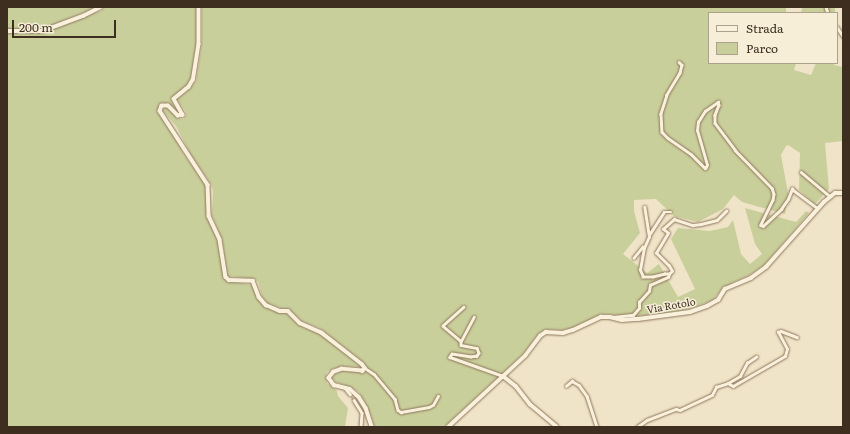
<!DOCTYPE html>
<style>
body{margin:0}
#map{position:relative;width:850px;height:434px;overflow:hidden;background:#f0e4c8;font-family:Literata,serif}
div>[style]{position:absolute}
.green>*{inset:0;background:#c9cf9b}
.minor-tunnel>*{height:2.5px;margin-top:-1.25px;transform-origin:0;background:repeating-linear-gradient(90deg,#ccc0a6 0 2.5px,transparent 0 3.5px)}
.roads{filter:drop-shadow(0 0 1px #8d765c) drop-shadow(0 0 1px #8d765c)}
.minor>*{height:2.5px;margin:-1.25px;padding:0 1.25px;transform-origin:1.25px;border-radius:1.25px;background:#faf1dc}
.tertiary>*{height:3.5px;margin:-1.75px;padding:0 1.75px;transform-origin:1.75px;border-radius:1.75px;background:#faf1dc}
span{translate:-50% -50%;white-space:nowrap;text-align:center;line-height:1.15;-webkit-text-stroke:3px #f7eed8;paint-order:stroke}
.street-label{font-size:10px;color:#3d2e20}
.frame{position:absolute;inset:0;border:8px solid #3d2e20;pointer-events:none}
.legend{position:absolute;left:708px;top:12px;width:130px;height:52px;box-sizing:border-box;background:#f7eed8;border:1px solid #ada18e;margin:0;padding:5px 7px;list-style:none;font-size:12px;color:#3d2e20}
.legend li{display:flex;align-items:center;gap:8px;height:20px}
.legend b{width:20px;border:1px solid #ada18e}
.scale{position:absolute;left:12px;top:20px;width:104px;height:18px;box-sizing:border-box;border:2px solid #3d2e20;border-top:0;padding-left:5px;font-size:12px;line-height:14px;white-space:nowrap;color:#3d2e20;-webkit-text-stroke:3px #f7eed8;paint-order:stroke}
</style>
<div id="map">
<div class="green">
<div style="clip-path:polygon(7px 7px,98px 7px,42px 29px,17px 30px,7px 29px)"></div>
<div style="clip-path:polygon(105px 7px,196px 7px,196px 57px,192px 77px,190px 82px,171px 100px,176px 109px,164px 102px,158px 108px,158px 113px,175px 136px,183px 153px,207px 187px,207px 214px,218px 241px,222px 265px,227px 281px,252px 285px,258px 299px,265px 307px,287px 314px,304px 328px,316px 332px,337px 346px,361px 367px,344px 366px,334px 368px,327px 372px,326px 377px,327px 383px,337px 391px,338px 396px,348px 408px,345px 427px,7px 427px,7px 34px,43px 32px,101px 11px)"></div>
<div style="clip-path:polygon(202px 7px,786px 7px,786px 13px,709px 13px,709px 63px,796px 63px,794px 70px,811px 75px,816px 63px,834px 63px,834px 65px,843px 67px,843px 141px,825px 143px,829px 189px,815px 204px,799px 190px,800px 153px,788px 145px,786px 146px,781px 155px,788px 193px,785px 214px,742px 202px,734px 195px,723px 209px,698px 222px,674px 216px,656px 199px,634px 200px,634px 211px,640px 233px,623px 254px,647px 273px,659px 264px,678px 297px,695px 289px,671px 239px,678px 228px,710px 231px,728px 227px,733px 220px,741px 254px,750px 264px,762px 254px,755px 244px,745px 208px,796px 222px,806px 211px,809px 213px,764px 265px,749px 275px,723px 287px,713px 300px,689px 309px,659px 314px,623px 317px,610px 314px,601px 314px,572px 328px,562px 330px,545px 329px,538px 334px,523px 354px,444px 427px,375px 427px,368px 407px,359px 392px,351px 387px,336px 382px,332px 378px,335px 374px,343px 371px,365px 373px,367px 368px,363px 362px,320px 328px,302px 321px,289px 309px,281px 308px,267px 303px,262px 296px,258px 282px,255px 279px,228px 276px,222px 239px,212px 215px,213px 191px,211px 184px,191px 155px,176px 126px,163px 111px,165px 108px,169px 109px,180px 119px,183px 119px,186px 116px,186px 112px,177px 99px,190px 89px,196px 81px,202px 44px)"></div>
<div style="clip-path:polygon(802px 7px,835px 7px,835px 13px,801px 13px)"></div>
</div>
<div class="minor-tunnel">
<div style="left:350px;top:394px;width:7px;rotate:56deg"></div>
</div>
<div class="roads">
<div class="minor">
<div style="left:826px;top:7px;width:6px;rotate:72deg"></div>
<div style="left:837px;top:27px;width:11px;rotate:56deg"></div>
<div style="left:679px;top:62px;width:4px;rotate:45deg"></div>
<div style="left:682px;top:65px;width:8px;rotate:104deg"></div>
<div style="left:680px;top:73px;width:26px;rotate:121deg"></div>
<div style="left:667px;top:95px;width:20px;rotate:108deg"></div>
<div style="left:661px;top:114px;width:18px;rotate:87deg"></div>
<div style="left:662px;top:132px;width:8px;rotate:45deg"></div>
<div style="left:668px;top:138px;width:28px;rotate:35deg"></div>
<div style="left:691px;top:154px;width:20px;rotate:45deg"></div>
<div style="left:705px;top:168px;width:1px;rotate:-45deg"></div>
<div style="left:706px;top:167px;width:2px;rotate:-63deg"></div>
<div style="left:707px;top:165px;width:35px;rotate:-106deg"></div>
<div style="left:697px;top:131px;width:9px;rotate:-84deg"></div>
<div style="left:698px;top:122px;width:13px;rotate:-58deg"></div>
<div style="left:705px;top:111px;width:16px;rotate:-35deg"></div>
<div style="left:718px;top:102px;width:3px;rotate:72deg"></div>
<div style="left:719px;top:105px;width:11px;rotate:112deg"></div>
<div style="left:715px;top:115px;width:8px;rotate:90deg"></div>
<div style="left:715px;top:123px;width:34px;rotate:53deg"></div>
<div style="left:735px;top:150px;width:53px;rotate:45.8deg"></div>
<div style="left:772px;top:188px;width:6px;rotate:72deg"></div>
<div style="left:774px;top:194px;width:6px;rotate:99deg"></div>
<div style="left:773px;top:200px;width:28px;rotate:116deg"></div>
<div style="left:761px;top:225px;width:2px;rotate:27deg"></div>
<div style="left:763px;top:226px;width:25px;rotate:-43deg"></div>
<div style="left:781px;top:209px;width:12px;rotate:-55deg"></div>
<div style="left:788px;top:199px;width:11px;rotate:-68deg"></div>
<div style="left:792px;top:189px;width:31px;rotate:37deg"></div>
<div style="left:801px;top:172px;width:38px;rotate:40deg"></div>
<div style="left:649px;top:235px;width:27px;rotate:-57deg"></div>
<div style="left:664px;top:212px;width:7px"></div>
<div style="left:644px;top:248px;width:12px;rotate:-66deg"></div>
<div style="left:649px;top:237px;width:30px;rotate:-99deg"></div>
<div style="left:669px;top:274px;width:4px;rotate:-45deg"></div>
<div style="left:672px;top:271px;width:6px;rotate:-121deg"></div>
<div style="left:669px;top:266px;width:18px;rotate:-135deg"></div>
<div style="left:656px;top:253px;width:23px;rotate:-59deg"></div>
<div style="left:668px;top:233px;width:6px;rotate:-141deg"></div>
<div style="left:663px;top:229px;width:15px;rotate:-42deg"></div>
<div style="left:674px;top:219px;width:20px;rotate:18deg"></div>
<div style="left:693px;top:225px;width:8px;rotate:-7deg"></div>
<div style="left:701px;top:224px;width:16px;rotate:-14deg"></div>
<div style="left:717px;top:220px;width:13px;rotate:-45deg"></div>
<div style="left:464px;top:307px;width:28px;rotate:138deg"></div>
<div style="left:443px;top:326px;width:23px;rotate:40deg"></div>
<div style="left:461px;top:341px;width:4px;rotate:90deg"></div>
<div style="left:461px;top:345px;width:16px;rotate:11deg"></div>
<div style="left:477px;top:348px;width:5px;rotate:68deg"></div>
<div style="left:479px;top:353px;width:4px;rotate:124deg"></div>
<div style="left:477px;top:356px;width:6px;rotate:171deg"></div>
<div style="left:471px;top:357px;width:19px;rotate:-171deg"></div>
<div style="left:452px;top:354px;width:4px;rotate:124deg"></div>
<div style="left:450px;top:357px;width:56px;rotate:19.7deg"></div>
<div style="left:613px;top:317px;width:20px;rotate:-6deg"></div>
<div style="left:633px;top:315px;width:9px;rotate:-49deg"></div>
<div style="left:639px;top:308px;width:6px;rotate:-90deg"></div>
<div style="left:639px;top:302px;width:15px;rotate:-48deg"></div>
<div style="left:649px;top:291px;width:6px;rotate:-81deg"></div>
<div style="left:650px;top:285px;width:20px;rotate:-24deg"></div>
<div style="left:668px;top:277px;width:3px;rotate:-72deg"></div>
<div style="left:669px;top:274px;width:4px;rotate:180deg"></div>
<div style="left:665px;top:274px;width:12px;rotate:166deg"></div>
<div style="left:653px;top:277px;width:10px;rotate:180deg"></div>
<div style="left:643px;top:277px;width:8px;rotate:-113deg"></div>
<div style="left:640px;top:270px;width:22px;rotate:-80deg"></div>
<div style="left:644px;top:248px;width:1px;rotate:-135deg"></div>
<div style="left:643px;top:247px;width:14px;rotate:129deg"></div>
<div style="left:461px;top:341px;width:27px;rotate:-62deg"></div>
<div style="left:365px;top:368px;width:11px;rotate:34deg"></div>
<div style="left:374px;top:374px;width:33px;rotate:50deg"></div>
<div style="left:395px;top:399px;width:11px;rotate:75deg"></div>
<div style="left:398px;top:410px;width:4px;rotate:34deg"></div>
<div style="left:401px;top:412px;width:28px;rotate:-10deg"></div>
<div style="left:429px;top:407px;width:4px;rotate:-27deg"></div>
<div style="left:433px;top:405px;width:10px;rotate:-61deg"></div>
<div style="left:728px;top:383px;width:14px;rotate:-30deg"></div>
<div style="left:740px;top:376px;width:15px;rotate:-62deg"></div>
<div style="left:747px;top:363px;width:11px;rotate:-34deg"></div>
<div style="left:566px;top:386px;width:8px;rotate:-40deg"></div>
<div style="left:572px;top:381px;width:8px;rotate:30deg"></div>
<div style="left:579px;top:385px;width:14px;rotate:54deg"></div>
<div style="left:587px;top:396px;width:33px;rotate:72deg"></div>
<div style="left:345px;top:388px;width:8px;rotate:50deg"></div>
<div style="left:354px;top:400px;width:15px;rotate:58deg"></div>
<div style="left:362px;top:413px;width:14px;rotate:94deg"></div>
<div style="left:637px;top:427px;width:12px;rotate:-35deg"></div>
<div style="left:647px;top:420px;width:31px;rotate:-21deg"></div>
<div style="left:676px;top:409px;width:4px;rotate:14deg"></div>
<div style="left:680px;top:410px;width:35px;rotate:-25deg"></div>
<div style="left:712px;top:395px;width:9px;rotate:-63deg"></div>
<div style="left:716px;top:387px;width:13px;rotate:-18deg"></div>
<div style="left:728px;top:383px;width:6px;rotate:31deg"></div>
<div style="left:733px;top:386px;width:60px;rotate:-30deg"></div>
<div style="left:785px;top:356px;width:7px;rotate:-74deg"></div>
<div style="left:787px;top:349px;width:19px;rotate:-118deg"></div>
<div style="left:778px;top:332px;width:3px;rotate:-18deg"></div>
<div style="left:781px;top:331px;width:17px;rotate:21deg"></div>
</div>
<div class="tertiary">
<div style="left:199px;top:7px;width:37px;rotate:90deg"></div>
<div style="left:199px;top:44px;width:36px;rotate:99deg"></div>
<div style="left:193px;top:80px;width:8px;rotate:120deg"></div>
<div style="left:189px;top:87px;width:19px;rotate:141deg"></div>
<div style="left:174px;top:99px;width:18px;rotate:61deg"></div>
<div style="left:183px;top:115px;width:5px;rotate:169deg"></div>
<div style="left:178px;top:116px;width:14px;rotate:-135deg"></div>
<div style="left:168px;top:106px;width:6px;rotate:180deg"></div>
<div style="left:162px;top:106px;width:5px;rotate:112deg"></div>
<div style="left:160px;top:111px;width:88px;rotate:57deg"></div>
<div style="left:208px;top:185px;width:31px;rotate:88deg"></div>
<div style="left:209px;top:216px;width:26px;rotate:65deg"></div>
<div style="left:220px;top:240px;width:37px;rotate:81deg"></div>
<div style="left:226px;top:277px;width:4px;rotate:45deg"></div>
<div style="left:229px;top:280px;width:24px;rotate:2deg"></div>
<div style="left:253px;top:281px;width:17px;rotate:69deg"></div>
<div style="left:259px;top:297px;width:11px;rotate:49deg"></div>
<div style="left:266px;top:305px;width:15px;rotate:23deg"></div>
<div style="left:280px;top:311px;width:8px"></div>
<div style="left:288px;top:311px;width:17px;rotate:45deg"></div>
<div style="left:300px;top:323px;width:24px;rotate:24deg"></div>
<div style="left:322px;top:333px;width:51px;rotate:37.8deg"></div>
<div style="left:362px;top:364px;width:5px;rotate:53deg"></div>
<div style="left:365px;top:368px;width:4px;rotate:124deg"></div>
<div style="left:363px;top:371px;width:21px;rotate:-175deg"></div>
<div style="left:342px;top:369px;width:9px;rotate:159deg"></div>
<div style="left:334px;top:372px;width:8px;rotate:130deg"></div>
<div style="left:329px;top:378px;width:9px;rotate:54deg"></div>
<div style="left:334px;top:385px;width:16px;rotate:14deg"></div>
<div style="left:350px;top:389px;width:12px;rotate:42deg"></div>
<div style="left:359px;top:397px;width:13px;rotate:58deg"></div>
<div style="left:366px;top:408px;width:20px;rotate:72deg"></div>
<div style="left:7px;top:31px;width:36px"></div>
<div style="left:43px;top:31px;width:43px;rotate:-20.6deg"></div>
<div style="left:83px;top:16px;width:20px;rotate:-27deg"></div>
<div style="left:503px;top:376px;width:16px;rotate:38deg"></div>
<div style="left:516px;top:386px;width:23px;rotate:52deg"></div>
<div style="left:530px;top:404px;width:35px;rotate:40deg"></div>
<div style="left:448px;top:427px;width:105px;rotate:-42.7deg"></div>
<div style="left:525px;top:356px;width:25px;rotate:-53deg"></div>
<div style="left:540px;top:336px;width:7px;rotate:-34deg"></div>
<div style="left:546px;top:332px;width:17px;rotate:3deg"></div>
<div style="left:563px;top:333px;width:10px;rotate:-17deg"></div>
<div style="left:573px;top:330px;width:31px;rotate:-25deg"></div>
<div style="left:601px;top:317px;width:9px"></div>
<div style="left:610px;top:317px;width:12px;rotate:14deg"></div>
<div style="left:622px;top:320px;width:16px;rotate:-4deg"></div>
<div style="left:638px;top:319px;width:52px;rotate:-7.7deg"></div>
<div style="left:690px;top:312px;width:18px;rotate:-19deg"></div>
<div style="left:707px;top:306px;width:13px;rotate:-29deg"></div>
<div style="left:718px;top:300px;width:13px;rotate:-58deg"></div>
<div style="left:725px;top:289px;width:28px;rotate:-23deg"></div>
<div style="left:751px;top:278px;width:19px;rotate:-36deg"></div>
<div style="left:766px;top:267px;width:87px;rotate:-48.3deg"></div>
<div style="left:824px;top:202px;width:14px;rotate:-39deg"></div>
<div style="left:835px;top:193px;width:8px"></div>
</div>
</div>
<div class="street-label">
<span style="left:671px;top:305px;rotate:-10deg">Via Rotolo</span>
</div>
<div class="frame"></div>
<ul class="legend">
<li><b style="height:5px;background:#faf1dc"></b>Strada</li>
<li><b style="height:11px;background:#c9cf9b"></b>Parco</li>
</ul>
<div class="scale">200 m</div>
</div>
